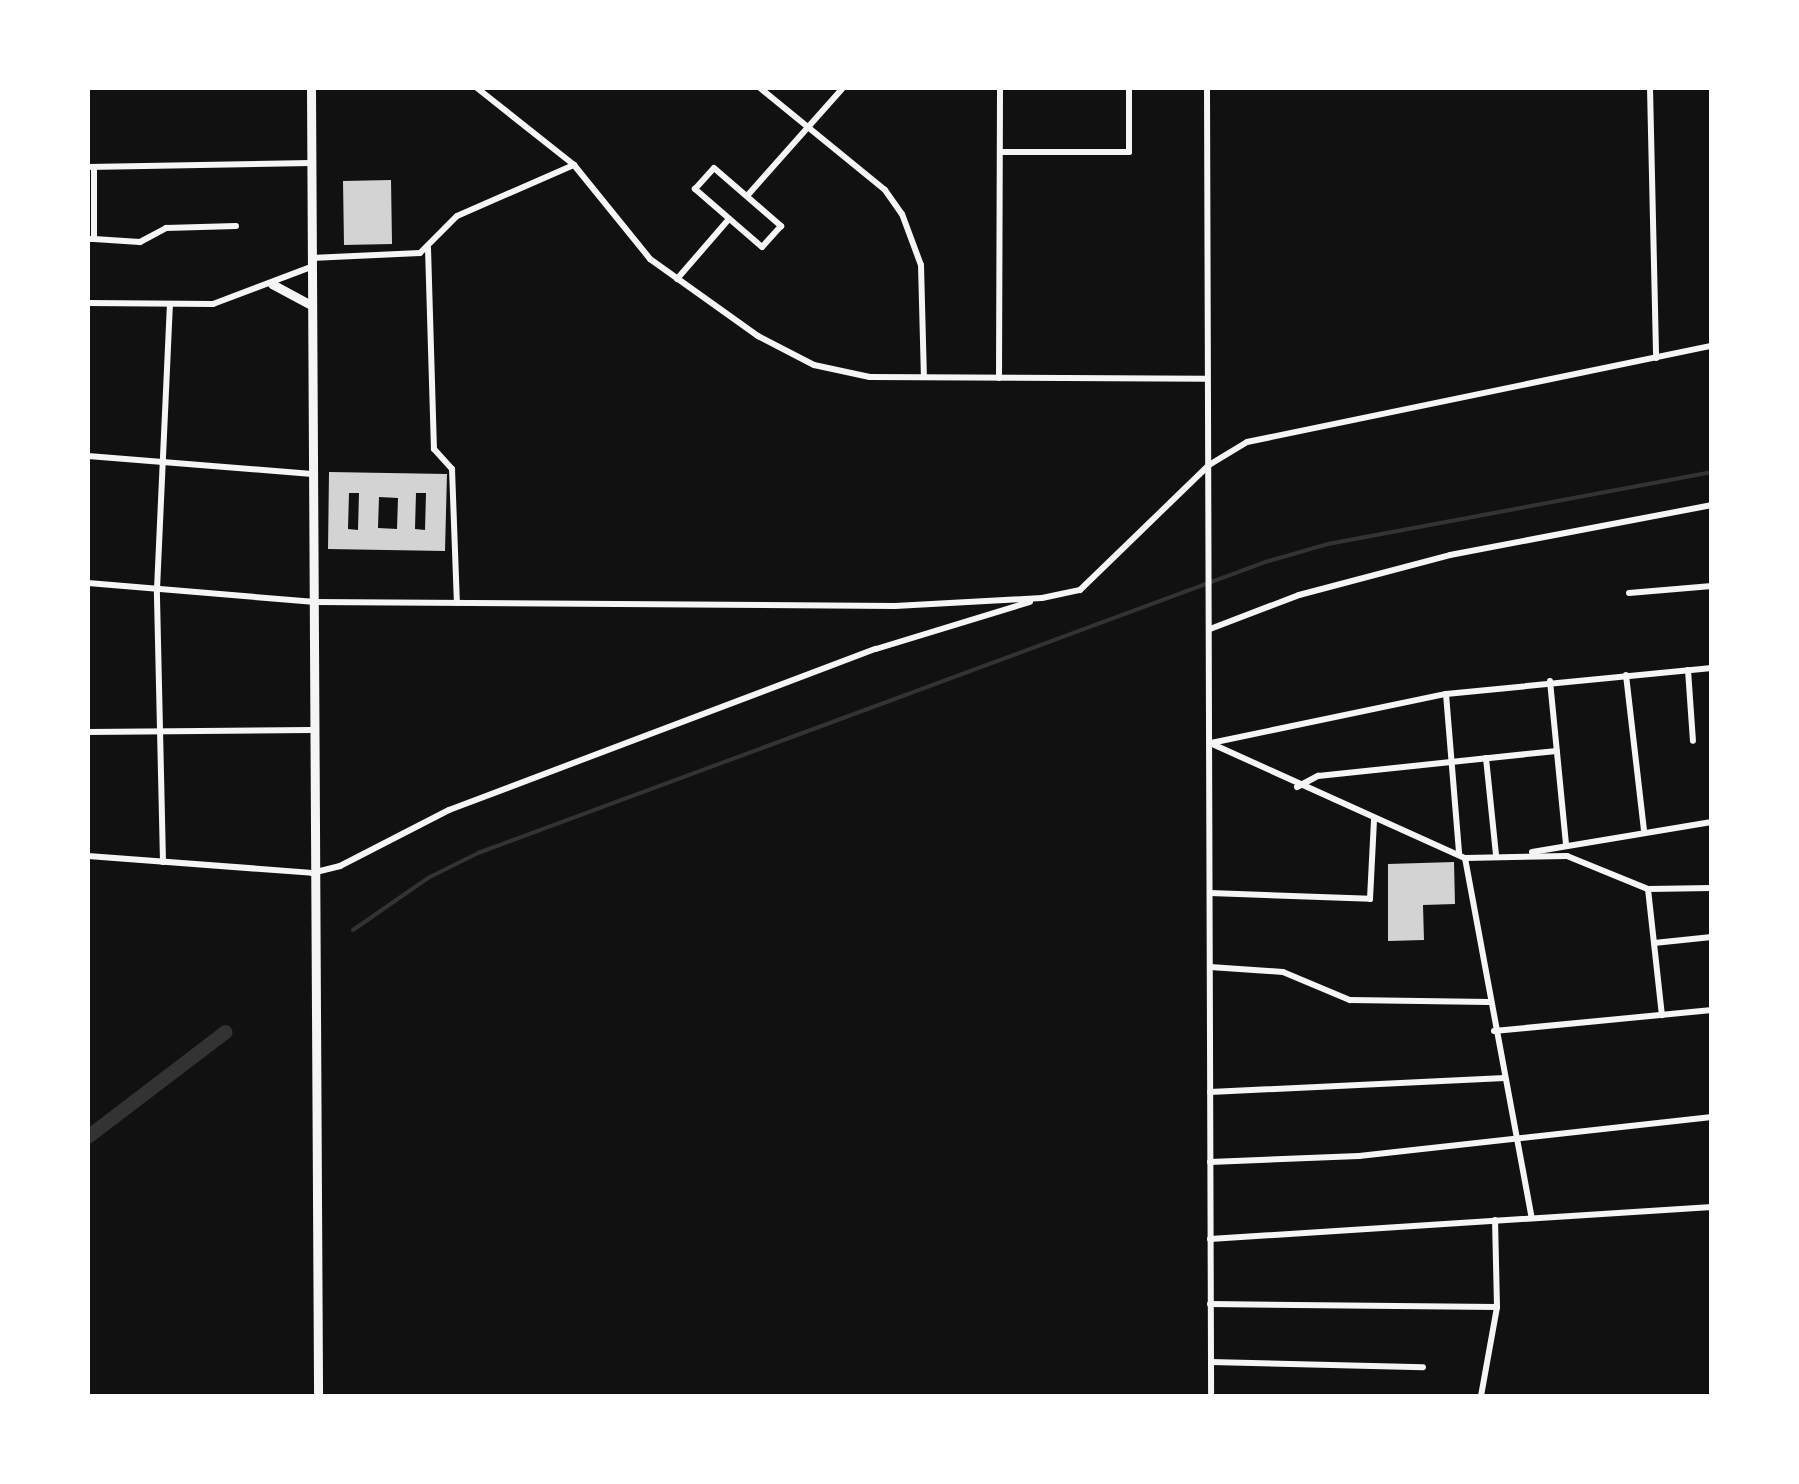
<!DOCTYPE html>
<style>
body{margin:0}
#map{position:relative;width:1799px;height:1484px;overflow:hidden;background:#111;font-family:"IBM Plex Serif",serif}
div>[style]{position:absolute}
.stream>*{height:4px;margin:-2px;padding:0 2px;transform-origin:2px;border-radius:2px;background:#333}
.canal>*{height:14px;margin:-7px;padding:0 7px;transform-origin:7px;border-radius:7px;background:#333}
.building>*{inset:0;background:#d3d3d3}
.minor>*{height:6px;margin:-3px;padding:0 3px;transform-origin:3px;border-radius:3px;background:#f5f5f5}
.secondary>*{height:9px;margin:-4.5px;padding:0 4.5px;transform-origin:4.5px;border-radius:4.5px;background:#f5f5f5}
span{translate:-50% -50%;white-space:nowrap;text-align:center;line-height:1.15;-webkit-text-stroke:10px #fff;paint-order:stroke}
.frame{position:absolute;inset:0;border:90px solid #fff;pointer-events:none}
</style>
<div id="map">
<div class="stream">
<div style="left:353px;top:930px;width:91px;rotate:-34.7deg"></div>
<div style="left:428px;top:878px;width:56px;rotate:-26.6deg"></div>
<div style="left:478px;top:853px;width:839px;rotate:-20.29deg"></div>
<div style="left:1265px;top:562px;width:66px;rotate:-15.9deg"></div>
<div style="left:1328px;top:544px;width:391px;rotate:-10.6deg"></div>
</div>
<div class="canal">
<div style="left:88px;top:1137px;width:173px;rotate:-37.3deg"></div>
</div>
<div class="building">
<div style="clip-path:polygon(391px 180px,392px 244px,344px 245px,343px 181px)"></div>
<div style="clip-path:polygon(evenodd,329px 472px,447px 474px,445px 551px,328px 549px,329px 472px,349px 493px,359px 493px,358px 530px,348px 529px,349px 493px,329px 472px,416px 493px,426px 493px,425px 530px,415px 529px,416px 493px,329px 472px,379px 497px,398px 498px,397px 529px,378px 528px,379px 497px)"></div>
<div style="clip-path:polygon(1454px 862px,1455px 904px,1423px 905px,1424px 940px,1388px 941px,1388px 864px)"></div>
</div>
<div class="minor">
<div style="left:477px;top:88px;width:124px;rotate:38.4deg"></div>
<div style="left:574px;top:165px;width:121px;rotate:51deg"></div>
<div style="left:650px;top:259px;width:133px;rotate:35.5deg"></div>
<div style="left:758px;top:336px;width:63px;rotate:27.4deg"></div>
<div style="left:814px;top:365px;width:57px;rotate:12.1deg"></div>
<div style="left:870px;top:377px;width:336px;rotate:0.3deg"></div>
<div style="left:760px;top:88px;width:161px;rotate:39.2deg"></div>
<div style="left:885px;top:190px;width:29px;rotate:55deg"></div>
<div style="left:902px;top:214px;width:54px;rotate:69.6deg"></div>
<div style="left:921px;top:265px;width:112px;rotate:88.5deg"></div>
<div style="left:1207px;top:88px;width:1308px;rotate:89.82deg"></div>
<div style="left:1650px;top:88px;width:270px;rotate:88.7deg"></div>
<div style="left:1000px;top:152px;width:129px"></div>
<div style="left:1129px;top:152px;width:64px;rotate:-90deg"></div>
<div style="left:88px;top:167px;width:223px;rotate:-1deg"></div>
<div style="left:714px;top:168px;width:89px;rotate:40.9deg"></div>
<div style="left:781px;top:226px;width:28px;rotate:132deg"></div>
<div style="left:762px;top:247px;width:89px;rotate:-139.1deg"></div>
<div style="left:695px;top:189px;width:28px;rotate:-48deg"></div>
<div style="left:747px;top:196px;width:144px;rotate:-48.4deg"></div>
<div style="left:88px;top:239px;width:6px"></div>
<div style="left:94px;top:239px;width:72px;rotate:-90deg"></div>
<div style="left:94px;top:239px;width:46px;rotate:3.7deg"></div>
<div style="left:140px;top:242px;width:30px;rotate:-28deg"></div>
<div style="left:166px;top:228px;width:70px;rotate:-1.6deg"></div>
<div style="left:428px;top:248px;width:201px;rotate:88.3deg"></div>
<div style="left:434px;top:449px;width:27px;rotate:48deg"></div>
<div style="left:452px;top:469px;width:134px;rotate:87.9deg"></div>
<div style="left:311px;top:258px;width:109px;rotate:-2.6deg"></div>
<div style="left:420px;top:253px;width:52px;rotate:-45deg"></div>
<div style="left:457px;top:216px;width:128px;rotate:-23.6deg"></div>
<div style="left:677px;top:279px;width:79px;rotate:-49.1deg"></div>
<div style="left:88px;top:303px;width:125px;rotate:0.5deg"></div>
<div style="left:213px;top:304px;width:105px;rotate:-20.7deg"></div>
<div style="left:999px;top:378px;width:290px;rotate:-89.8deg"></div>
<div style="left:88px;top:456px;width:225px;rotate:4.6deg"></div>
<div style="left:88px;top:583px;width:225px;rotate:4.8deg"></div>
<div style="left:312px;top:602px;width:583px;rotate:0.39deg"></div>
<div style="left:895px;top:606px;width:147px;rotate:-3.1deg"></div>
<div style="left:1042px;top:598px;width:39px;rotate:-12deg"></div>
<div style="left:1080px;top:590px;width:180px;rotate:-44.1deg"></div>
<div style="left:1209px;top:465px;width:44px;rotate:-31.2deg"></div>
<div style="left:1247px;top:442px;width:475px;rotate:-11.7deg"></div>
<div style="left:1629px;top:593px;width:83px;rotate:-4.8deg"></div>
<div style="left:1210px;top:629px;width:95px;rotate:-20.9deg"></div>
<div style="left:1299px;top:595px;width:156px;rotate:-14.8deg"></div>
<div style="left:1450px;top:555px;width:267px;rotate:-10.8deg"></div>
<div style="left:1688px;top:670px;width:71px;rotate:86deg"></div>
<div style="left:1626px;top:675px;width:156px;rotate:83.4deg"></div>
<div style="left:1550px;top:681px;width:164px;rotate:84.4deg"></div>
<div style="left:1446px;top:694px;width:160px;rotate:85.3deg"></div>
<div style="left:88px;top:732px;width:224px;rotate:-0.5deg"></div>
<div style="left:1210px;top:743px;width:280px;rotate:24.3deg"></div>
<div style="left:1465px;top:858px;width:102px;rotate:-1.1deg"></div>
<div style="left:1567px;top:856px;width:87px;rotate:22.2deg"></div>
<div style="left:1648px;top:889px;width:64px;rotate:-0.9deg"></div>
<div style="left:1211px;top:743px;width:240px;rotate:-11.8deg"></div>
<div style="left:1446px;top:694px;width:267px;rotate:-5.6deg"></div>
<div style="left:1486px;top:758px;width:98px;rotate:84.1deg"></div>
<div style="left:1297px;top:787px;width:24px;rotate:-28deg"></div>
<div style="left:1318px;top:776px;width:240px;rotate:-6deg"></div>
<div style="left:1532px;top:852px;width:182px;rotate:-9.5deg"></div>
<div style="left:88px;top:856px;width:225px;rotate:4.3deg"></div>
<div style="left:312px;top:873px;width:29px;rotate:-14deg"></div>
<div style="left:340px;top:866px;width:123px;rotate:-27.2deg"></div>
<div style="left:449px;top:810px;width:456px;rotate:-20.7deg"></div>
<div style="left:876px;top:649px;width:161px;rotate:-17deg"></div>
<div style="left:1465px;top:858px;width:366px;rotate:79.5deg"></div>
<div style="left:163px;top:862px;width:273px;rotate:-91.3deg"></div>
<div style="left:157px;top:589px;width:285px;rotate:-87.4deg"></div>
<div style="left:1648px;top:889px;width:127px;rotate:83.7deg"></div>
<div style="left:1210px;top:893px;width:160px;rotate:2.1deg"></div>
<div style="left:1370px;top:899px;width:80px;rotate:-87.1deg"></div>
<div style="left:1654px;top:943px;width:58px;rotate:-5.9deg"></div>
<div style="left:1210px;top:967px;width:73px;rotate:3.9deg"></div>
<div style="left:1283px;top:972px;width:73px;rotate:22.7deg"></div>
<div style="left:1350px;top:1000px;width:139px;rotate:0.8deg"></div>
<div style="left:1494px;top:1031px;width:219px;rotate:-5.5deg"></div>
<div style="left:1210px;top:1092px;width:295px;rotate:-2.7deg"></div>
<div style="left:1210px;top:1162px;width:149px;rotate:-2.3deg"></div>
<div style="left:1359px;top:1156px;width:355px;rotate:-6.3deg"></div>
<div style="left:1210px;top:1239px;width:503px;rotate:-3.65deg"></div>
<div style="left:1210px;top:1304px;width:287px;rotate:0.6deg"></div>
<div style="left:1211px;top:1362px;width:212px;rotate:1.4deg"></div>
<div style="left:1481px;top:1396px;width:90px;rotate:-79.8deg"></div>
<div style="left:1497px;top:1307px;width:87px;rotate:-91.3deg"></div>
</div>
<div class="secondary">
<div style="left:311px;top:88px;width:1308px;rotate:89.69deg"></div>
<div style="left:272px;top:284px;width:44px;rotate:28.3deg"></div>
</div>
<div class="frame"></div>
</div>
